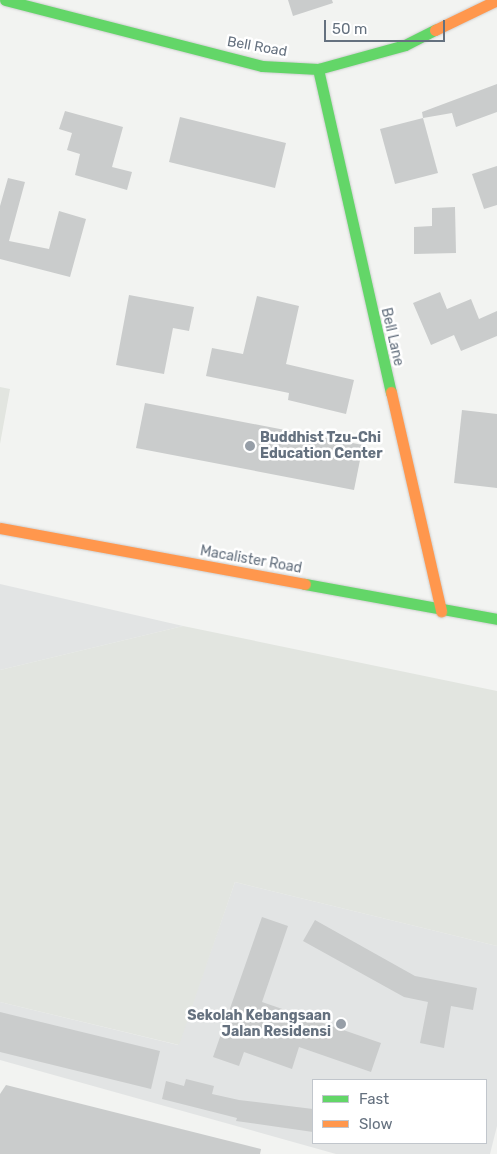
<!DOCTYPE html>
<style>
body{margin:0}
#map{position:relative;width:497px;height:1154px;overflow:hidden;background:#f2f3f1;font-family:Rubik,sans-serif}
div>[style]{position:absolute}
.built>*{inset:0;background:#e2e4e4}
.green>*{inset:0;background:#e2e5e0}
.building>*{inset:0;background:#cacccc}
.roads{filter:drop-shadow(0 0 1px #cecfcf) drop-shadow(0 0 1px #cecfcf)}
.fast>*{height:11px;margin:-5.5px;padding:0 5.5px;transform-origin:5.5px;border-radius:5.5px;background:#63d668}
.slow>*{height:11px;margin:-5.5px;padding:0 5.5px;transform-origin:5.5px;border-radius:5.5px;background:#ff974d}
.dots>*{width:14px;height:14px;translate:-50% -50%;box-sizing:border-box;border:2px solid #fff;border-radius:50%}
span{translate:-50% -50%;white-space:nowrap;text-align:center;line-height:1.15;-webkit-text-stroke:5px #fff;paint-order:stroke}
.street-label{font-size:14px;color:#65717f}
.poi-label{font-size:14px;color:#65717f;font-weight:700}
.left{translate:0 -50%;text-align:left}
.right{translate:-100% -50%;text-align:right}
.legend{position:absolute;left:312px;top:1079px;width:175px;height:65px;box-sizing:border-box;background:#fff;border:1px solid #c1c6cc;margin:0;padding:6px 9px;list-style:none;font-size:15px;color:#65717f}
.legend li{display:flex;align-items:center;gap:10px;height:25px}
.legend b{width:25px;border:1px solid #c1c6cc}
.scale{position:absolute;left:324px;top:20px;width:121px;height:22px;box-sizing:border-box;border:2px solid #65717f;border-top:0;padding-left:6px;font-size:15px;line-height:18px;white-space:nowrap;color:#65717f;-webkit-text-stroke:4px #fff;paint-order:stroke}
</style>
<div id="map">
<div class="built">
<div style="clip-path:polygon(0 584px,183px 626px,0 670px)"></div>
<div style="clip-path:polygon(evenodd,235px 882px,497px 946px,497px 1126px,490px 1154px,336px 1154px,0 1060px,0 1002px,178px 1045px,235px 882px,313px 1080px,486px 1080px,486px 1143px,313px 1143px,313px 1080px)"></div>
</div>
<div class="green">
<div style="clip-path:polygon(0 387px,10px 389px,0 444px)"></div>
<div style="clip-path:polygon(183px 626px,497px 691px,497px 946px,235px 882px,179px 1045px,0 1002px,0 670px)"></div>
</div>
<div class="building">
<div style="clip-path:polygon(288px 0,332px 0,333px 3px,293px 16px)"></div>
<div style="clip-path:polygon(497px 84px,497px 112px,456px 127px,452px 113px,423px 118px,422px 112px)"></div>
<div style="clip-path:polygon(65px 111px,123px 127px,112px 167px,132px 172px,127px 190px,75px 175px,80px 154px,67px 150px,72px 133px,59px 129px)"></div>
<div style="clip-path:polygon(180px 117px,286px 143px,275px 188px,169px 162px)"></div>
<div style="clip-path:polygon(423px 118px,438px 173px,395px 184px,380px 129px)"></div>
<div style="clip-path:polygon(497px 166px,497px 205px,484px 209px,472px 174px)"></div>
<div style="clip-path:polygon(8px 178px,25px 182px,9px 241px,49px 249px,59px 211px,86px 219px,70px 277px,0 259px,0 206px)"></div>
<div style="clip-path:polygon(455px 207px,456px 253px,414px 254px,414px 227px,432px 226px,432px 208px)"></div>
<div style="clip-path:polygon(440px 292px,447px 309px,471px 299px,479px 319px,497px 311px,497px 336px,461px 351px,454px 335px,431px 345px,413px 303px)"></div>
<div style="clip-path:polygon(129px 295px,194px 307px,189px 331px,173px 328px,164px 374px,116px 365px)"></div>
<div style="clip-path:polygon(257px 296px,299px 306px,286px 364px,354px 380px,346px 414px,288px 400px,289px 393px,206px 376px,212px 348px,243px 354px)"></div>
<div style="clip-path:polygon(145px 403px,363px 445px,354px 490px,136px 448px)"></div>
<div style="clip-path:polygon(462px 410px,497px 414px,497px 488px,454px 483px)"></div>
<div style="clip-path:polygon(262px 917px,288px 926px,262px 1002px,381px 1043px,371px 1072px,299px 1047px,292px 1069px,244px 1052px,239px 1066px,213px 1057px)"></div>
<div style="clip-path:polygon(315px 920px,415px 976px,477px 988px,473px 1010px,451px 1006px,444px 1048px,420px 1043px,428px 1002px,404px 997px,303px 941px)"></div>
<div style="clip-path:polygon(0 1012px,160px 1051px,151px 1089px,0 1052px)"></div>
<div style="clip-path:polygon(186px 1079px,214px 1086px,212px 1094px,239px 1100px,313px 1109px,313px 1132px,236px 1121px,237px 1118px,162px 1099px,166px 1081px,184px 1086px)"></div>
<div style="clip-path:polygon(6px 1085px,261px 1149px,260px 1154px,0 1154px,0 1094px)"></div>
</div>
<div class="roads">
<div class="fast">
<div style="left:5px;top:0;width:265px;rotate:14.4deg"></div>
<div style="left:262px;top:66px;width:56px;rotate:3.1deg"></div>
<div style="left:318px;top:69px;width:90px;rotate:-15.4deg"></div>
<div style="left:405px;top:45px;width:34px;rotate:-27deg"></div>
<div style="left:318px;top:69px;width:331px;rotate:77.3deg"></div>
<div style="left:305px;top:584px;width:195px;rotate:10.3deg"></div>
</div>
<div class="slow">
<div style="left:435px;top:30px;width:69px;rotate:-25.8deg"></div>
<div style="left:391px;top:392px;width:225px;rotate:77.1deg"></div>
<div style="left:0;top:528px;width:310px;rotate:10.4deg"></div>
</div>
</div>
<div class="dots">
<div style="left:250px;top:446px;background:#969ea7"></div>
<div style="left:341px;top:1024px;background:#969ea7"></div>
</div>
<div class="street-label">
<span style="left:257px;top:47px;rotate:10deg">Bell Road</span>
<span style="left:392px;top:337px;rotate:77deg">Bell Lane</span>
<span style="left:251px;top:560px;rotate:10deg">Macalister Road</span>
</div>
<div class="poi-label">
<span class="left" style="left:260px;top:446px">Buddhist Tzu-Chi<br>Education Center</span>
<span class="right" style="left:331px;top:1024px">Sekolah Kebangsaan<br>Jalan Residensi</span>
</div>
<ul class="legend">
<li><b style="height:6px;background:#63d668"></b>Fast</li>
<li><b style="height:6px;background:#ff974d"></b>Slow</li>
</ul>
<div class="scale">50 m</div>
</div>
